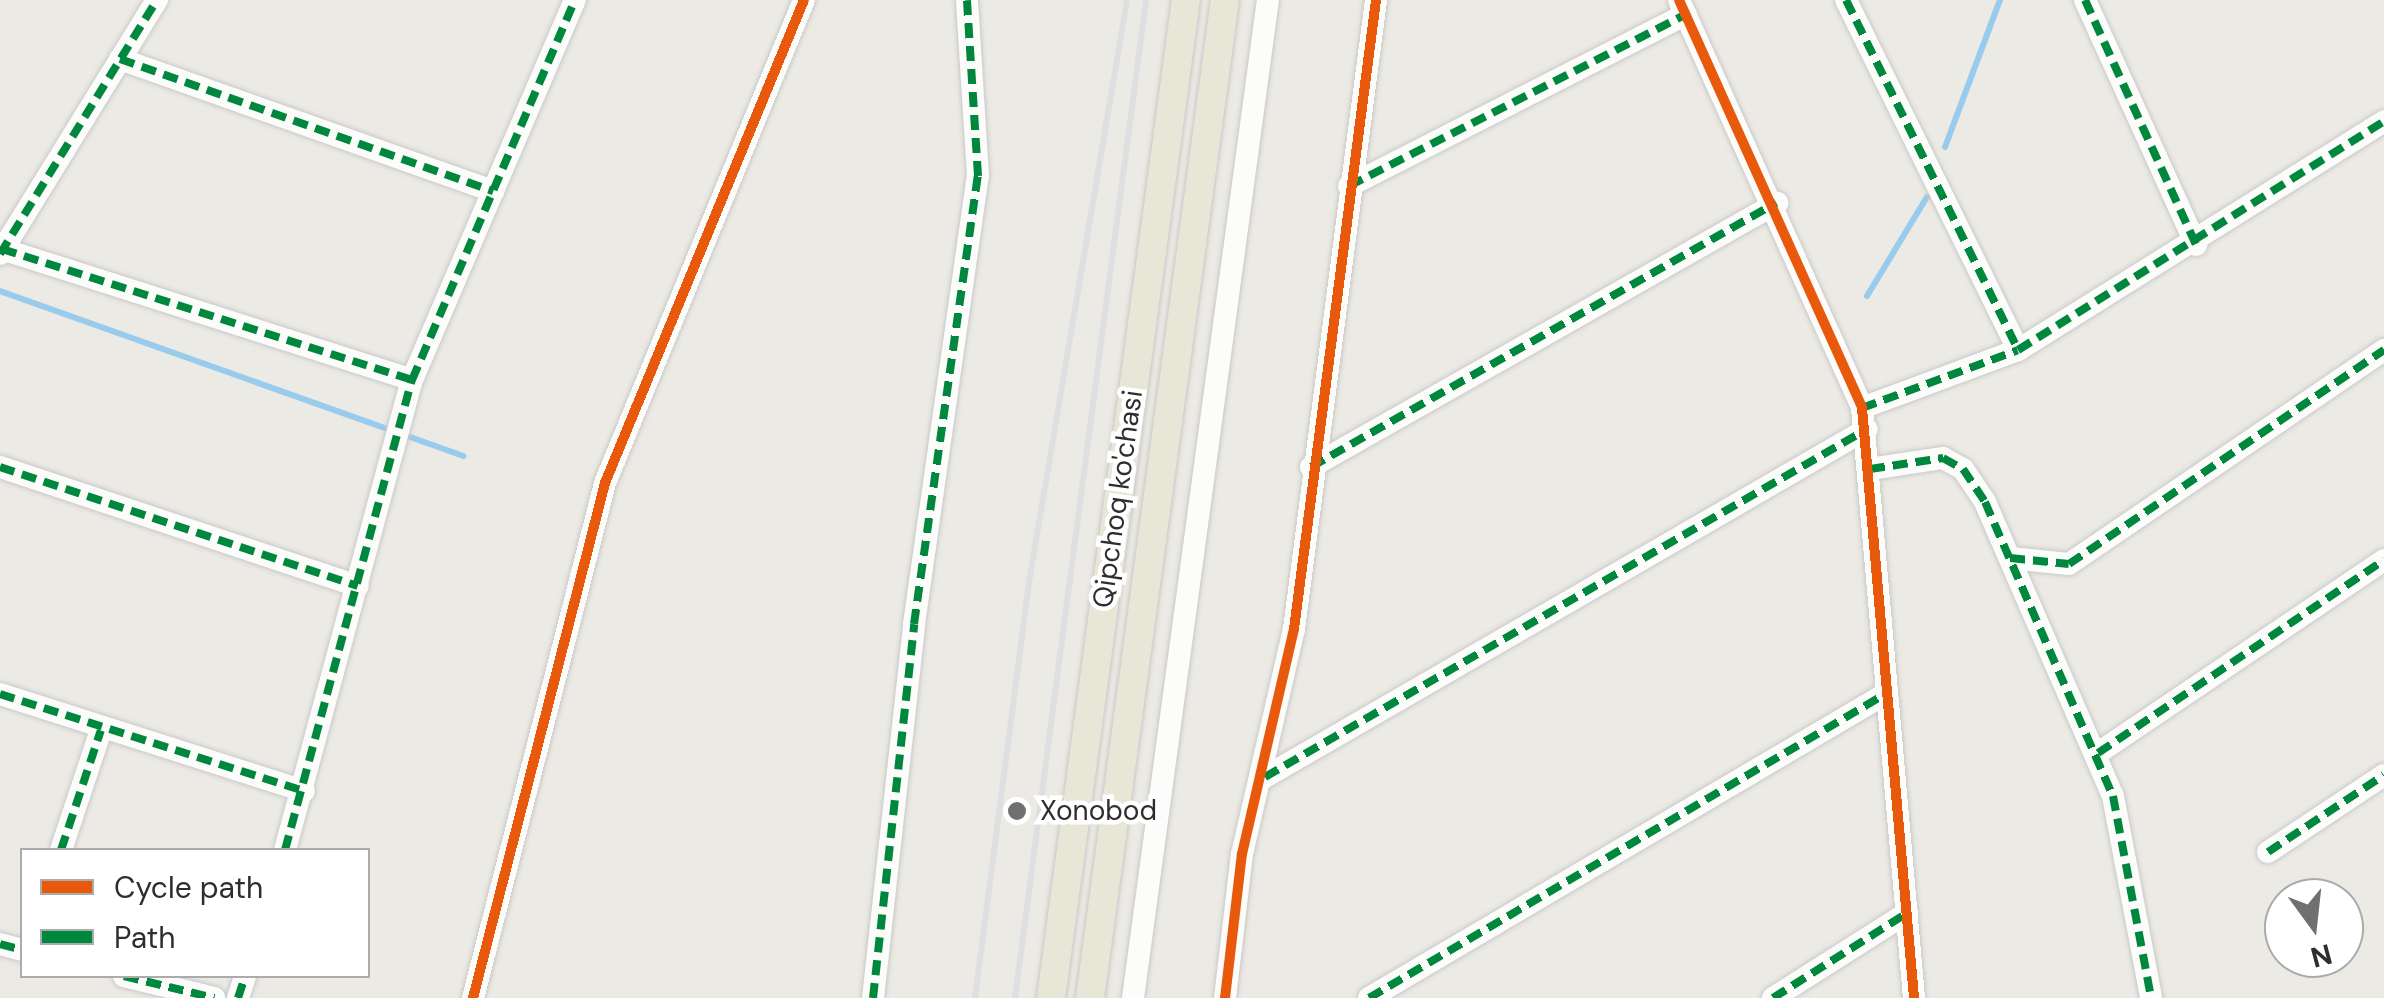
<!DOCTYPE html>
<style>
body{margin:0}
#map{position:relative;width:2384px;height:998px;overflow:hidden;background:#eceae4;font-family:"DM Sans",sans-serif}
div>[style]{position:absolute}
.stream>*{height:6px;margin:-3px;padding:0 3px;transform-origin:3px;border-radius:3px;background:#99cbec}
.roads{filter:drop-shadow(0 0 2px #c9c9c9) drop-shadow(0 0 2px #c9c9c9)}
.minor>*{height:22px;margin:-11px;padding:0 11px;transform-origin:11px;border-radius:11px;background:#fcfcfb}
.major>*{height:28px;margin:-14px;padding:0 14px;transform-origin:14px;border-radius:14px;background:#e8e6d6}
.rail>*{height:6px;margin:-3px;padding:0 3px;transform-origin:3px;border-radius:3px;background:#dfdfe1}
.quiet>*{height:8px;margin-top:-4px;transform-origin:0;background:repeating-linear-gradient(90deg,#00873e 0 15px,transparent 0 23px)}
.cycleway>*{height:10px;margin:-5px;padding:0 5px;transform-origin:5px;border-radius:5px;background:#e8590c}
.dots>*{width:28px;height:28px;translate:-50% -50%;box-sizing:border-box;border:5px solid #fff;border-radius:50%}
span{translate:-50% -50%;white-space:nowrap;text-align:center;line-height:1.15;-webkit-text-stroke:9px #fff;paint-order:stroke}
.street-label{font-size:28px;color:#2e2e2e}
.poi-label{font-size:28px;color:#2e2e2e}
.left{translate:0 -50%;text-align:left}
.legend{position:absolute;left:20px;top:848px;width:350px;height:130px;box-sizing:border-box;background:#fff;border:2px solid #ababab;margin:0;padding:12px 18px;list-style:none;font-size:30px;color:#2e2e2e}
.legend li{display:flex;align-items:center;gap:20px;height:50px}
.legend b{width:50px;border:2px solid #ababab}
.north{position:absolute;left:2264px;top:878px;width:100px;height:100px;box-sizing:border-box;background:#fff;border:2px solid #ababab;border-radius:50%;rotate:165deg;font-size:28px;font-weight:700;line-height:40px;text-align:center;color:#2e2e2e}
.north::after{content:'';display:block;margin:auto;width:35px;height:45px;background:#70706e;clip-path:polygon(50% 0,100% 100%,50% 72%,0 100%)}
</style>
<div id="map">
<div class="stream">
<div style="left:1945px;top:147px;width:157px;rotate:-69.5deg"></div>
<div style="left:0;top:291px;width:492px;rotate:19.6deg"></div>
<div style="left:1867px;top:296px;width:116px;rotate:-58.8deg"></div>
</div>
<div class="roads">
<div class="minor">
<div style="left:1679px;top:0;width:447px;rotate:65.8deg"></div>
<div style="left:1862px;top:408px;width:592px;rotate:84.96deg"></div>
<div style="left:1846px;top:0;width:390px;rotate:63.8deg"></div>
<div style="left:2085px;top:0;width:269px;rotate:65.6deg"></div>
<div style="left:120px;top:59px;width:396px;rotate:19.5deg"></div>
<div style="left:1349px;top:186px;width:378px;rotate:-27deg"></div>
<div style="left:2px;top:249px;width:430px;rotate:17.7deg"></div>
<div style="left:0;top:254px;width:299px;rotate:-58.3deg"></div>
<div style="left:1862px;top:408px;width:166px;rotate:-20.4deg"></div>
<div style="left:2018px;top:350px;width:432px;rotate:-32deg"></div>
<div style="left:0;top:467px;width:377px;rotate:18.4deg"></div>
<div style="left:1311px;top:467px;width:536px;rotate:-29.53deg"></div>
<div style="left:1870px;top:469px;width:74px;rotate:-8.6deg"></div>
<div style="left:1943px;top:458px;width:23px;rotate:29deg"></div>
<div style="left:1963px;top:469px;width:40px;rotate:56deg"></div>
<div style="left:1985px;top:502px;width:321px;rotate:66.5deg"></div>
<div style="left:2113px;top:796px;width:206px;rotate:79.3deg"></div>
<div style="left:2010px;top:558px;width:59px;rotate:5.8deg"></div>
<div style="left:2069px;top:564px;width:381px;rotate:-34.2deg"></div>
<div style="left:0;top:694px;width:319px;rotate:17.7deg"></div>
<div style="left:2098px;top:753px;width:345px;rotate:-34deg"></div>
<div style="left:1265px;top:777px;width:695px;rotate:-30.03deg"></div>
<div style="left:61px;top:850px;width:126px;rotate:-71.6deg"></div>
<div style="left:285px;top:850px;width:487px;rotate:-74.9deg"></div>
<div style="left:412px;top:380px;width:413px;rotate:-66.8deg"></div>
<div style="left:2268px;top:852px;width:139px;rotate:-33.6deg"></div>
<div style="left:0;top:944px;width:23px;rotate:15deg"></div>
<div style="left:124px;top:976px;width:93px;rotate:13.7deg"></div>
<div style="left:238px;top:998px;width:23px;rotate:-72deg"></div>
<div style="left:473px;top:998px;width:532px;rotate:-75.62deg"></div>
<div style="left:605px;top:483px;width:522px;rotate:-67.61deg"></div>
<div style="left:873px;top:998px;width:376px;rotate:-83.7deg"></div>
<div style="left:914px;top:624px;width:453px;rotate:-81.9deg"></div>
<div style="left:978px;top:176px;width:176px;rotate:-93.6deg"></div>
<div style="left:1133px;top:998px;width:1007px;rotate:-82.3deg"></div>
<div style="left:1225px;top:998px;width:145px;rotate:-83.3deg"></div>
<div style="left:1242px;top:854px;width:231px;rotate:-77deg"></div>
<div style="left:1294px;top:629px;width:634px;rotate:-82.57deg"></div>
<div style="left:1369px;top:998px;width:601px;rotate:-30.49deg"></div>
<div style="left:1773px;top:998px;width:159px;rotate:-32.4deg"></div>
</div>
<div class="major">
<div style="left:1051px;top:998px;width:1007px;rotate:-82.3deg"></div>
<div style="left:1090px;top:998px;width:1007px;rotate:-82.3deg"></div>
</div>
</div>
<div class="rail">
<div style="left:975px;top:998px;width:413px;rotate:-82.6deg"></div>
<div style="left:1028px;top:588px;width:596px;rotate:-80.44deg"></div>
<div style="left:1015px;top:998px;width:1007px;rotate:-82.52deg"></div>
</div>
<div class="quiet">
<div style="left:1846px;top:0;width:390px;rotate:63.8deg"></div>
<div style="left:2085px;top:0;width:269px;rotate:65.6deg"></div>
<div style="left:120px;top:59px;width:396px;rotate:19.5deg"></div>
<div style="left:1349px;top:186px;width:378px;rotate:-27deg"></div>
<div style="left:2px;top:249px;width:430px;rotate:17.7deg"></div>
<div style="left:0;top:254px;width:299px;rotate:-58.3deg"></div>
<div style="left:1862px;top:408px;width:166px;rotate:-20.4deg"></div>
<div style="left:2018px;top:350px;width:432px;rotate:-32deg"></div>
<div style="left:0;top:467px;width:377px;rotate:18.4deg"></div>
<div style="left:1311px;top:467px;width:535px;rotate:-29.59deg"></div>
<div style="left:1870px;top:469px;width:74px;rotate:-8.6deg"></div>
<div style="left:1943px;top:458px;width:23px;rotate:29deg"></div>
<div style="left:1963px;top:469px;width:40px;rotate:56deg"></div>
<div style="left:1985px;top:502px;width:321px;rotate:66.5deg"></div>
<div style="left:2113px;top:796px;width:206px;rotate:79.3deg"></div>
<div style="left:2010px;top:558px;width:59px;rotate:5.8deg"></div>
<div style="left:2069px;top:564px;width:381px;rotate:-34.2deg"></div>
<div style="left:0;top:694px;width:319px;rotate:17.7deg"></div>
<div style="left:2098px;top:753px;width:345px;rotate:-34deg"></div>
<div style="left:1265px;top:777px;width:695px;rotate:-30.03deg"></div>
<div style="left:61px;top:850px;width:126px;rotate:-71.6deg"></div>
<div style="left:285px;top:850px;width:487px;rotate:-74.9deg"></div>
<div style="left:412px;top:380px;width:413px;rotate:-66.8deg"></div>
<div style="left:2268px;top:852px;width:139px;rotate:-33.6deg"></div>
<div style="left:0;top:944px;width:23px;rotate:15deg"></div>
<div style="left:124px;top:976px;width:93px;rotate:13.7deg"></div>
<div style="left:238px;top:998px;width:23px;rotate:-72deg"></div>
<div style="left:873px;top:998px;width:376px;rotate:-83.7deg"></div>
<div style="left:914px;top:624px;width:453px;rotate:-81.9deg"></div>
<div style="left:978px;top:176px;width:176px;rotate:-93.6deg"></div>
<div style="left:1369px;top:998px;width:601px;rotate:-30.49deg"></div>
<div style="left:1773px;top:998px;width:159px;rotate:-32.4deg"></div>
</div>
<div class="cycleway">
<div style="left:1679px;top:0;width:447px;rotate:65.8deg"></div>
<div style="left:1862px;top:408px;width:592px;rotate:84.96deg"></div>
<div style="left:473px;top:998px;width:532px;rotate:-75.62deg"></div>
<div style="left:605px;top:483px;width:522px;rotate:-67.61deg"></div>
<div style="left:1225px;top:998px;width:145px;rotate:-83.3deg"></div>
<div style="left:1242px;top:854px;width:231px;rotate:-77deg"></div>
<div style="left:1294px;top:629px;width:634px;rotate:-82.57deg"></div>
</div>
<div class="dots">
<div style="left:1017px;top:811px;background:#70706e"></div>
</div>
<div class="street-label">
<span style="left:1118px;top:499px;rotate:-82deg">Qipchoq ko'chasi</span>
</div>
<div class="poi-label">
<span class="left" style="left:1040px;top:811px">Xonobod</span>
</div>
<ul class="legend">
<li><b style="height:12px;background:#e8590c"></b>Cycle path</li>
<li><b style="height:12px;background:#00873e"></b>Path</li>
</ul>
<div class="north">N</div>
</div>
